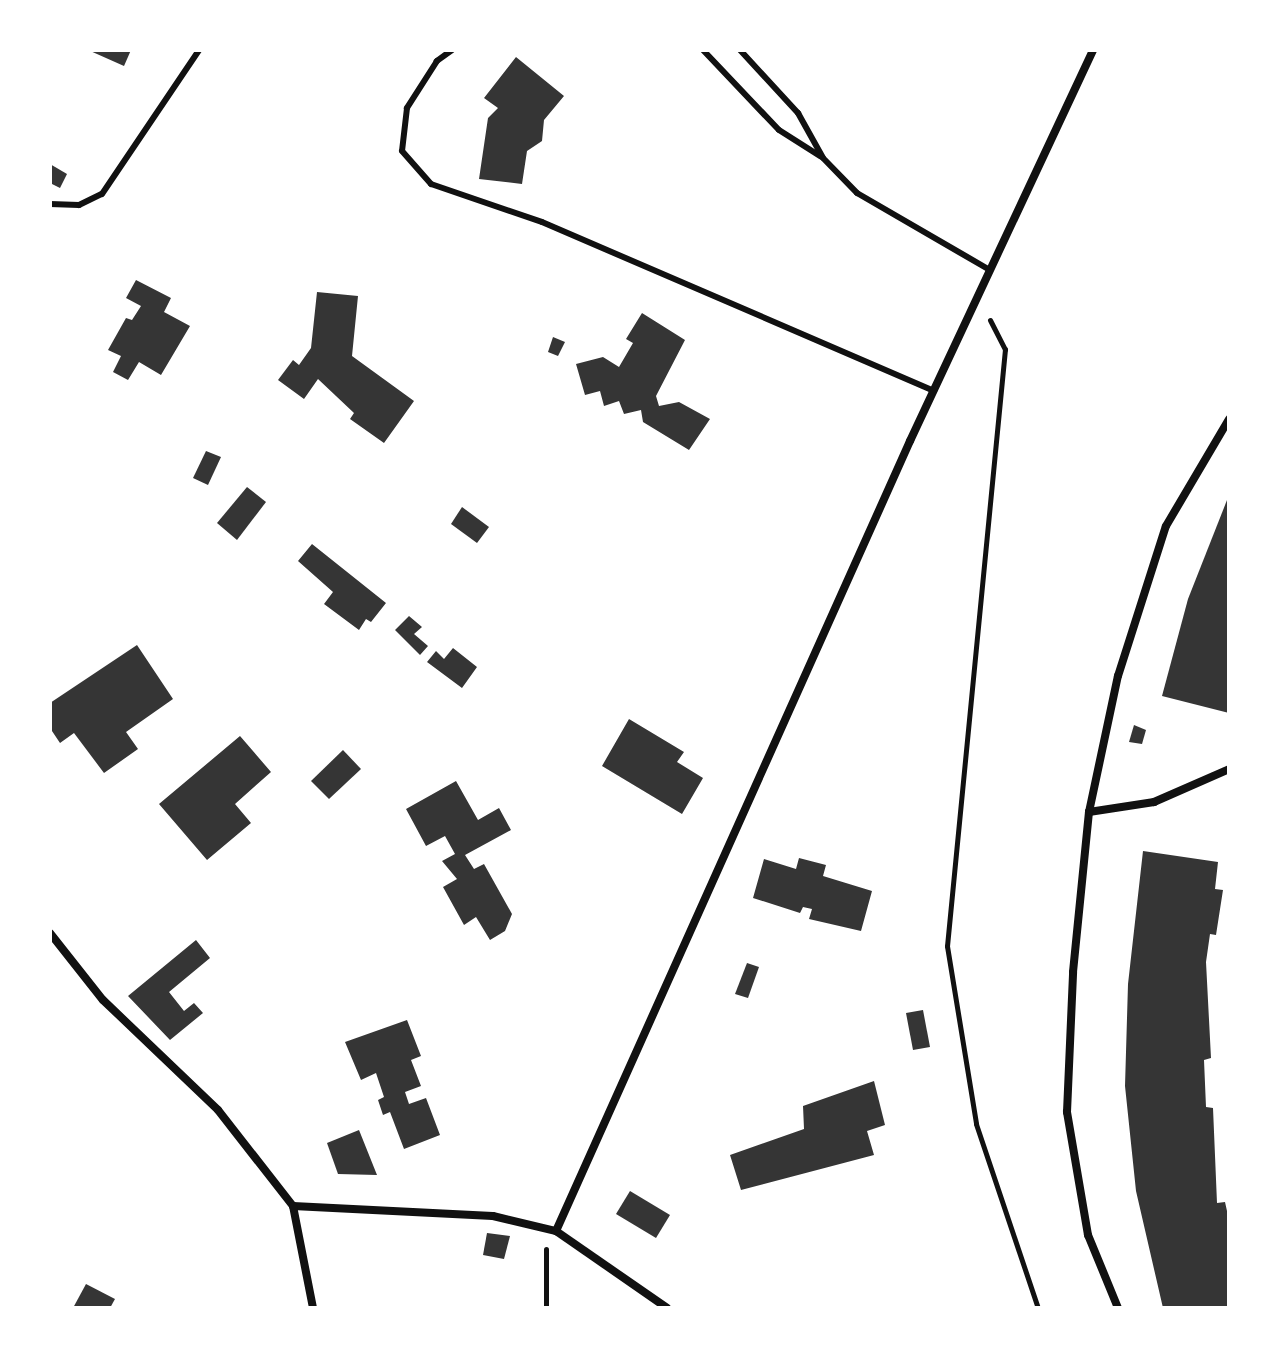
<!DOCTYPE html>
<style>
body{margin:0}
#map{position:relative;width:1279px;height:1358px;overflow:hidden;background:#fff;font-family:"Alegreya Sans",sans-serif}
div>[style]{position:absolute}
.building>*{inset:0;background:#353535}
.path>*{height:5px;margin:-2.5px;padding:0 2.5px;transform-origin:2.5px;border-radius:2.5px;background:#111}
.service>*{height:6px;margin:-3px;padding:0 3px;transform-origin:3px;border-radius:3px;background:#111}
.minor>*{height:8px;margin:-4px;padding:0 4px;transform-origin:4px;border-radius:4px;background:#111}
span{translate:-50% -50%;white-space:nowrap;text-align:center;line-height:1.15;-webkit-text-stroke:6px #fff;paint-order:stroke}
.frame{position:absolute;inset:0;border:52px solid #fff;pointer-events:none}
</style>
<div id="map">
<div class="building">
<div style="clip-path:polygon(88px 50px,131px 50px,124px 66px)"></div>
<div style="clip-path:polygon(516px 57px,564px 96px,544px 120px,542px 141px,527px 151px,522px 184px,479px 179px,488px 118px,498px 108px,484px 98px)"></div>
<div style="clip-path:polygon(50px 164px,67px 174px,60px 188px,50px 183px)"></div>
<div style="clip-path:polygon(136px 280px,171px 298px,164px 312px,190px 326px,161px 375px,139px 362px,128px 380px,113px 372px,121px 356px,108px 350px,126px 318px,132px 320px,141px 306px,126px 298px)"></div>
<div style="clip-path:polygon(317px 292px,358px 296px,352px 356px,414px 401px,384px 443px,350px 419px,354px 413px,318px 379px,304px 399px,278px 380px,293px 360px,299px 365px,311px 348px)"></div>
<div style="clip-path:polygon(642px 313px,685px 340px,656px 396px,659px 406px,679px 402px,710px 419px,689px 450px,643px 422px,641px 410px,624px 414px,619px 401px,604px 406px,600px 391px,585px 395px,576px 364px,603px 357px,619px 367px,633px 343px,626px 339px)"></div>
<div style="clip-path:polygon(553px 337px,565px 342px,558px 356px,548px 352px)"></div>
<div style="clip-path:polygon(206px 451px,221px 457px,208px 485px,193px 478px)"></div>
<div style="clip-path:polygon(247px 487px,266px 502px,237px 540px,217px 523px)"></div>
<div style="clip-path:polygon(1229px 495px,1229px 713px,1162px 696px,1188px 599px)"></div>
<div style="clip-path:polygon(462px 507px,489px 527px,477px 543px,451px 524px)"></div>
<div style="clip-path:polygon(312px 544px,386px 603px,371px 622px,366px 619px,359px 630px,324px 604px,333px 592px,298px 561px)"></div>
<div style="clip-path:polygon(409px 616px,422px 627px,414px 634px,428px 646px,420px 655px,395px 630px)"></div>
<div style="clip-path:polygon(137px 645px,173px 699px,126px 732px,138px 749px,104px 773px,74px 733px,60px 743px,50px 728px,50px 703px)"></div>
<div style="clip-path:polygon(453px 648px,477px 667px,462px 688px,427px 662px,436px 651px,444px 659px)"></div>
<div style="clip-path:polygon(629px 719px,684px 752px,677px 762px,703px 778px,682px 814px,602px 766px)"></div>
<div style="clip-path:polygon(1134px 725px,1146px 730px,1142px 744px,1129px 742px)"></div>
<div style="clip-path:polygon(240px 736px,271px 772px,235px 804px,251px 823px,207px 860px,159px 804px)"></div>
<div style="clip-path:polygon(343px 750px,361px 769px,329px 799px,311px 781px)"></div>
<div style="clip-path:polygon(456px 781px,478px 820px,499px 808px,511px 830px,465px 855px,474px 869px,484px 864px,512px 914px,505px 931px,490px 940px,476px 917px,464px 925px,443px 887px,457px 879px,442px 861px,455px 854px,445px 836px,426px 846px,406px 809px)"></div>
<div style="clip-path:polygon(1143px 851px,1218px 862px,1215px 889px,1223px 890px,1216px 935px,1210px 934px,1206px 962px,1211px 1058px,1204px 1060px,1206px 1107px,1213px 1108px,1217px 1203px,1225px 1202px,1229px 1220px,1229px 1308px,1163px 1308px,1136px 1191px,1125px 1086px,1128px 984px)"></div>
<div style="clip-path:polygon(799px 858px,826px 865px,823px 876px,872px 891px,861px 931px,809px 919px,812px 909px,803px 907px,800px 913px,753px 898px,764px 859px,796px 869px)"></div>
<div style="clip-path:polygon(196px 940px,210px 958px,169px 992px,184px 1011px,194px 1003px,203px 1013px,170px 1040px,128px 996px)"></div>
<div style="clip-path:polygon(747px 963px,759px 967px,748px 998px,735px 994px)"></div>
<div style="clip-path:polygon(923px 1010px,930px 1047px,913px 1050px,906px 1013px)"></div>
<div style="clip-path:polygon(407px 1020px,421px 1056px,411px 1060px,421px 1086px,405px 1092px,409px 1104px,426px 1098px,440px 1135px,404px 1149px,390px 1112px,383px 1115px,378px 1100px,384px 1097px,376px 1073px,361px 1080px,345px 1042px)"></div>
<div style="clip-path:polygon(874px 1081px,885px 1125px,867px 1131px,874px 1155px,741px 1190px,730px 1155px,804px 1129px,803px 1106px)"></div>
<div style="clip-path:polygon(359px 1130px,377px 1175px,338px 1174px,327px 1143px)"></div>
<div style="clip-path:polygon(630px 1191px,670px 1215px,656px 1238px,616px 1214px)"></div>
<div style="clip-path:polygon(487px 1233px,510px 1236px,504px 1259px,483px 1255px)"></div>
<div style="clip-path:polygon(86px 1284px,115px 1299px,110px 1308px,73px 1308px)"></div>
</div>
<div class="path">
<div style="left:990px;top:320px;width:33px;rotate:63deg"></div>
<div style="left:1005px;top:349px;width:600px;rotate:95.55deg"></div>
<div style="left:947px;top:946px;width:180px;rotate:80.7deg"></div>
<div style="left:976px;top:1124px;width:194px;rotate:71.4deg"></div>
<div style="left:546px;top:1308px;width:59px;rotate:-90deg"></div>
</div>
<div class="service">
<div style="left:452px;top:50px;width:19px;rotate:144deg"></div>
<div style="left:437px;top:61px;width:56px;rotate:122.6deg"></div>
<div style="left:407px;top:108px;width:43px;rotate:96.6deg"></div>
<div style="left:402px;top:151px;width:44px;rotate:48.7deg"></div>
<div style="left:431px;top:184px;width:117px;rotate:18.9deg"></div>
<div style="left:542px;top:222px;width:427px;rotate:23.3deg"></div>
<div style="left:703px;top:50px;width:110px;rotate:46.5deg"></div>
<div style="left:779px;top:130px;width:49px;rotate:32.4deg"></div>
<div style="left:740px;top:50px;width:86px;rotate:47.4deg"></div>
<div style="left:798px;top:113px;width:51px;rotate:60.9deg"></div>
<div style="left:823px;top:158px;width:49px;rotate:45.8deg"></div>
<div style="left:857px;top:193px;width:154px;rotate:30.1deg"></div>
<div style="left:50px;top:204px;width:29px;rotate:2deg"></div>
<div style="left:79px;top:205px;width:25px;rotate:-26deg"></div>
<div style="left:102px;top:194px;width:174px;rotate:-56deg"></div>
</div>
<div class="minor">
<div style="left:1089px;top:812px;width:66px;rotate:-8.7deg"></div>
<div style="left:1154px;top:802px;width:82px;rotate:-23.7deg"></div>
<div style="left:50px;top:933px;width:85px;rotate:51.7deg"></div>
<div style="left:103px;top:1000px;width:159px;rotate:43.7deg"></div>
<div style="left:218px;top:1110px;width:122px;rotate:52deg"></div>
<div style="left:293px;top:1206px;width:200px;rotate:2.9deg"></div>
<div style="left:493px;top:1216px;width:65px;rotate:13.4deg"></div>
<div style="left:556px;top:1231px;width:135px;rotate:34.7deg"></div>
<div style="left:293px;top:1206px;width:104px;rotate:78.9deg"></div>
<div style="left:556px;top:1231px;width:866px;rotate:-65.86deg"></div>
<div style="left:910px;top:441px;width:432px;rotate:-64.9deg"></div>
<div style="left:1118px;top:1308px;width:79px;rotate:-112.3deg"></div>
<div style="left:1088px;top:1235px;width:125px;rotate:-99.7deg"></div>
<div style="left:1067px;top:1112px;width:140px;rotate:-87.5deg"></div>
<div style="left:1073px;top:972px;width:161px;rotate:-84.3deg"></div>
<div style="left:1089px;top:812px;width:139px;rotate:-78deg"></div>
<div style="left:1118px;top:676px;width:157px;rotate:-72.3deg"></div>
<div style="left:1166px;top:526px;width:124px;rotate:-59.5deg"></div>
</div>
<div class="frame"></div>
</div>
